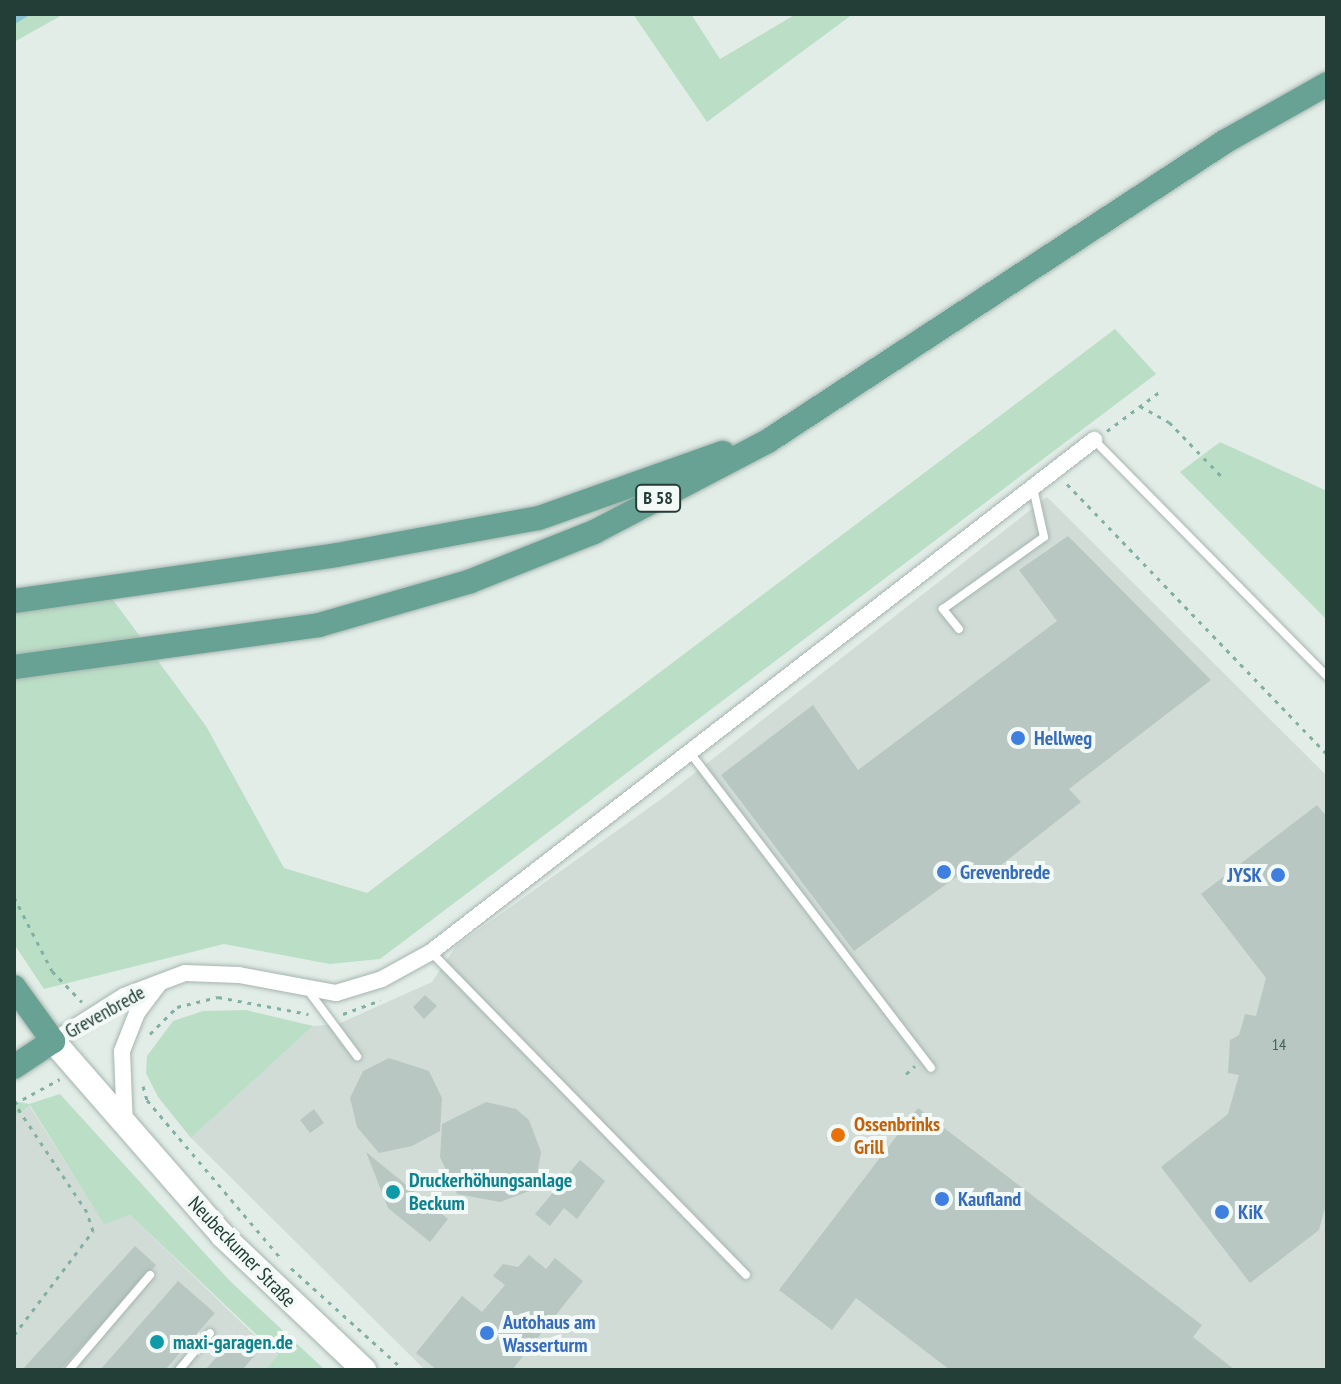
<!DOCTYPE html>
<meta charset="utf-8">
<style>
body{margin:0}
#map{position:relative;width:1341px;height:1384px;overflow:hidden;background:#e3ede8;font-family:"PT Sans Narrow",sans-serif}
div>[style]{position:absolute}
.built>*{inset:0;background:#d1dcd7}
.green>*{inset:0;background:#bbdec6}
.stream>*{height:6px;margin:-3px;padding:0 3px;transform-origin:3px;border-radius:3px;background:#8bc4d2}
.building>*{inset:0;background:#b8c7c2}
.path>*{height:3px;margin-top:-1.5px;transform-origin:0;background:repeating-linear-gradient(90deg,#83b0a4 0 4px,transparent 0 10px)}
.roads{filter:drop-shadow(0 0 2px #a5b5af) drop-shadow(0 0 2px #a5b5af)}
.lane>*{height:8px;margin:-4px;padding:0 4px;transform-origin:4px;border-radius:4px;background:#fff}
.street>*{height:16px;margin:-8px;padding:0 8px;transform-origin:8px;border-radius:8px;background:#fff}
.secondary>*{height:24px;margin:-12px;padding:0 12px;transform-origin:12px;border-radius:12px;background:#fff}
.primary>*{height:24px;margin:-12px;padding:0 12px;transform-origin:12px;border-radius:12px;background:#67a295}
.dots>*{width:22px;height:22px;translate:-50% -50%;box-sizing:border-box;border:4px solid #f3f9f6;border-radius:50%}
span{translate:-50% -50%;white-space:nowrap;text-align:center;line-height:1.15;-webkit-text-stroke:8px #f3f9f6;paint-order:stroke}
.number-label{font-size:16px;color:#48605a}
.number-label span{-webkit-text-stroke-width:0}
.shield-label span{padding:2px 6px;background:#f3f9f6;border:2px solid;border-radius:6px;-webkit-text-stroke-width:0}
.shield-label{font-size:18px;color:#223e37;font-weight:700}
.shop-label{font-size:20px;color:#366cbe;font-weight:700}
.left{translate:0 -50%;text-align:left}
.right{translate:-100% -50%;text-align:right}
.street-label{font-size:20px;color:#223e37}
.food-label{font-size:20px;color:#c56008;font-weight:700}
.culture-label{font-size:20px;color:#0d838f;font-weight:700}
.frame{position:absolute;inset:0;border:16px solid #223e37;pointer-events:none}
</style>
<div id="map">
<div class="built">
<div style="clip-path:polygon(1047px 497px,1327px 776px,1327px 1370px,425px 1370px,191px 1138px,313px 1026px,338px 1024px,432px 982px,456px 946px,664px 797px)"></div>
<div style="clip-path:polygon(14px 1101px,29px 1105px,104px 1223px,130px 1215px,269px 1349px,300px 1370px,14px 1370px)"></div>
</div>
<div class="green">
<div style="clip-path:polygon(14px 14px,64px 14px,14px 42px)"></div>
<div style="clip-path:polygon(633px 14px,691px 14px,720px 59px,796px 14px,853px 14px,707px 122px)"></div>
<div style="clip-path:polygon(1115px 329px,1156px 374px,380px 959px,330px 964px,224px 944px,44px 989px,14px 944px,14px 611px,105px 589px,206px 726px,284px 868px,367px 893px)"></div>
<div style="clip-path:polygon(1220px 442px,1327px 491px,1327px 620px,1180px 472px)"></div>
<div style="clip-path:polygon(246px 1010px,313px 1026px,191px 1138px,158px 1097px,146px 1073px,147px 1056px,173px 1021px,203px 1011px)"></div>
<div style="clip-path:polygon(60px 1094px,229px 1280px,325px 1370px,266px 1370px,278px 1355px,130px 1215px,104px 1224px,30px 1105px,14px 1117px,14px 1101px,29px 1104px)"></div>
</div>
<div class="stream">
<div style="left:14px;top:21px;width:13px;rotate:-32deg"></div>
</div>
<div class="building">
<div style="clip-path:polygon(1068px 536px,1211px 680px,1069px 789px,1081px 802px,982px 880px,970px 867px,854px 951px,721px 775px,813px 705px,858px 770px,1057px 621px,1019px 570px)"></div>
<div style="clip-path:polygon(1317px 805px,1327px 817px,1327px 1201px,1319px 1230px,1250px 1283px,1161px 1167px,1228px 1114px,1239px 1075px,1228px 1073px,1230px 1040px,1239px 1035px,1245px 1014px,1256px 1016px,1266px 978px,1201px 894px)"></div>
<div style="clip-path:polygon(425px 995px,437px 1006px,424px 1019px,413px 1007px)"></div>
<div style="clip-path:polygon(389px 1058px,429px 1071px,442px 1098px,440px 1131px,412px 1146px,379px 1153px,357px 1127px,350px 1098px,363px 1071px)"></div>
<div style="clip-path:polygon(486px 1102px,516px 1109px,529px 1120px,541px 1152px,535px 1189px,500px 1202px,457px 1194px,440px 1157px,442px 1124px)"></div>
<div style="clip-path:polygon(918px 1108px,1202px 1325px,1193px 1337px,1235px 1370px,950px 1370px,856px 1298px,832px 1330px,779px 1290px)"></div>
<div style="clip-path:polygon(314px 1109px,324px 1123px,310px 1133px,300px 1120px)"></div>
<div style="clip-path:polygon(837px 1123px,849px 1132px,839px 1147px,826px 1138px)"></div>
<div style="clip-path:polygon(366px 1152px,448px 1219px,430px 1242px,388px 1208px)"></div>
<div style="clip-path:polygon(580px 1160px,605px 1181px,577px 1219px,564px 1208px,550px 1226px,535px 1214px)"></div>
<div style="clip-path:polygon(135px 1246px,156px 1265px,60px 1370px,22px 1370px)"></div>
<div style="clip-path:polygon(529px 1255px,546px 1269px,555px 1258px,583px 1281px,512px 1370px,437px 1370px,416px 1353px,462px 1296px,482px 1312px,505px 1285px,493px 1276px,503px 1264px,518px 1267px)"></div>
<div style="clip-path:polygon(178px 1281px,215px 1313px,165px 1370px,100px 1370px)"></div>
<div style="clip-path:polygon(237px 1334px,257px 1353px,242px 1370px,205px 1370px)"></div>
</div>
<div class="path">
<div style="left:1140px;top:406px;width:33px;rotate:29deg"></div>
<div style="left:1169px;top:422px;width:78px;rotate:46deg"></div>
<div style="left:1107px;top:431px;width:69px;rotate:-36.7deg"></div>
<div style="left:1067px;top:484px;width:375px;rotate:46.1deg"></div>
<div style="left:14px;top:897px;width:83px;rotate:62.8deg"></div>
<div style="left:52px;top:971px;width:43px;rotate:45.9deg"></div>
<div style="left:343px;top:1014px;width:40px;rotate:-20.2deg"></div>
<div style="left:150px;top:1034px;width:38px;rotate:-45deg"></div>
<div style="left:177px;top:1007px;width:42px;rotate:-13.7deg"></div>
<div style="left:218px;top:997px;width:92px;rotate:10.7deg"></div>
<div style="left:906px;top:1074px;width:12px;rotate:-42deg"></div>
<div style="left:143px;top:1086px;width:15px;rotate:74deg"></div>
<div style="left:147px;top:1100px;width:209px;rotate:49.8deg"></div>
<div style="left:14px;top:1104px;width:52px;rotate:-28.5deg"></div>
<div style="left:291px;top:1268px;width:152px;rotate:42.1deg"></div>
<div style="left:14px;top:1335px;width:131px;rotate:-52.8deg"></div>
<div style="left:93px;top:1231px;width:20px;rotate:-108deg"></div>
<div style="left:87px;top:1212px;width:130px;rotate:-123.7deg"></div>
</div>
<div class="roads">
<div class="lane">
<div style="left:1094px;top:440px;width:332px;rotate:45.4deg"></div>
<div style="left:959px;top:629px;width:26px;rotate:-129deg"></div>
<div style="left:943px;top:609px;width:124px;rotate:-35.5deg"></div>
<div style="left:1044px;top:537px;width:50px;rotate:-102.7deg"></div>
<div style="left:688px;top:750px;width:400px;rotate:52.6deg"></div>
<div style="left:431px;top:952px;width:451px;rotate:45.7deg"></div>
<div style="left:310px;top:993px;width:79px;rotate:53.3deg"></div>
<div style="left:69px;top:1370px;width:125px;rotate:-49.5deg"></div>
<div style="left:179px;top:1370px;width:48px;rotate:-50deg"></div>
</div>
<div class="street">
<div style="left:53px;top:1041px;width:84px;rotate:-32.4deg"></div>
<div style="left:124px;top:996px;width:65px;rotate:-20.7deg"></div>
<div style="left:185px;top:973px;width:54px;rotate:2.1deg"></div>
<div style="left:239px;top:975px;width:99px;rotate:10.5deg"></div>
<div style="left:336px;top:993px;width:48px;rotate:-16.9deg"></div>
<div style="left:382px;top:979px;width:56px;rotate:-28.9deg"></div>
<div style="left:431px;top:952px;width:838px;rotate:-37.68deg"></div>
<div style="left:125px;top:1127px;width:76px;rotate:-92.3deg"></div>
<div style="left:122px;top:1051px;width:41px;rotate:-68.5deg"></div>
<div style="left:137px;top:1013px;width:36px;rotate:-53deg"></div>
</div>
<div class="secondary">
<div style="left:53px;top:1041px;width:259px;rotate:48.9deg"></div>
<div style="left:223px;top:1236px;width:195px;rotate:43.5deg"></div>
</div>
<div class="primary">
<div style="left:14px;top:601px;width:326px;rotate:-8.1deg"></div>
<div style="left:337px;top:555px;width:205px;rotate:-10.4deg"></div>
<div style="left:539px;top:518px;width:195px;rotate:-19.5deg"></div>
<div style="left:14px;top:667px;width:308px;rotate:-7.8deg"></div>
<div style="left:319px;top:625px;width:158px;rotate:-16.1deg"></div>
<div style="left:471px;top:581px;width:132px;rotate:-21.7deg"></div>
<div style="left:594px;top:532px;width:196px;rotate:-27.6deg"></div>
<div style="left:768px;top:441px;width:548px;rotate:-33.23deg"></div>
<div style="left:1226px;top:141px;width:116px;rotate:-29.4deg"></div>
<div style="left:14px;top:987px;width:67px;rotate:54.2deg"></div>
<div style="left:53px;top:1041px;width:47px;rotate:146.3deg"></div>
</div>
</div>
<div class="dots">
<div style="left:1018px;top:738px;background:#3f7fe0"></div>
<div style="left:944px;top:872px;background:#3f7fe0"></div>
<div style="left:1278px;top:875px;background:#3f7fe0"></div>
<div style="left:838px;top:1135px;background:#e8710a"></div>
<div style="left:393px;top:1192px;background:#0f9aa8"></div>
<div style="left:942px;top:1199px;background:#3f7fe0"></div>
<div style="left:1222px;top:1212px;background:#3f7fe0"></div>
<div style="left:487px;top:1333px;background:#3f7fe0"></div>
<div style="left:157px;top:1342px;background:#0f9aa8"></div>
</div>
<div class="number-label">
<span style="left:1279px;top:1044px">14</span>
</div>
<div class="shield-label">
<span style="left:658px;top:498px">B 58</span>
</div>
<div class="shop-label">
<span class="left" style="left:1034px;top:738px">Hellweg</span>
<span class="left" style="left:960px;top:872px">Grevenbrede</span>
<span class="right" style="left:1262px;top:875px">JYSK</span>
<span class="left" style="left:958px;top:1199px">Kaufland</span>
<span class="left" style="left:1238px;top:1212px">KiK</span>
<span class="left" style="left:503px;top:1334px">Autohaus am<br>Wasserturm</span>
</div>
<div class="street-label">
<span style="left:105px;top:1012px;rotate:-29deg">Grevenbrede</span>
<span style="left:242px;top:1252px;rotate:46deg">Neubeckumer Straße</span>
</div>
<div class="food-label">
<span class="left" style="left:854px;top:1136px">Ossenbrinks<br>Grill</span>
</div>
<div class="culture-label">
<span class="left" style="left:409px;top:1192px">Druckerhöhungsanlage<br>Beckum</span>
<span class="left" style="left:173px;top:1342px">maxi-garagen.de</span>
</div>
<div class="frame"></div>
</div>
